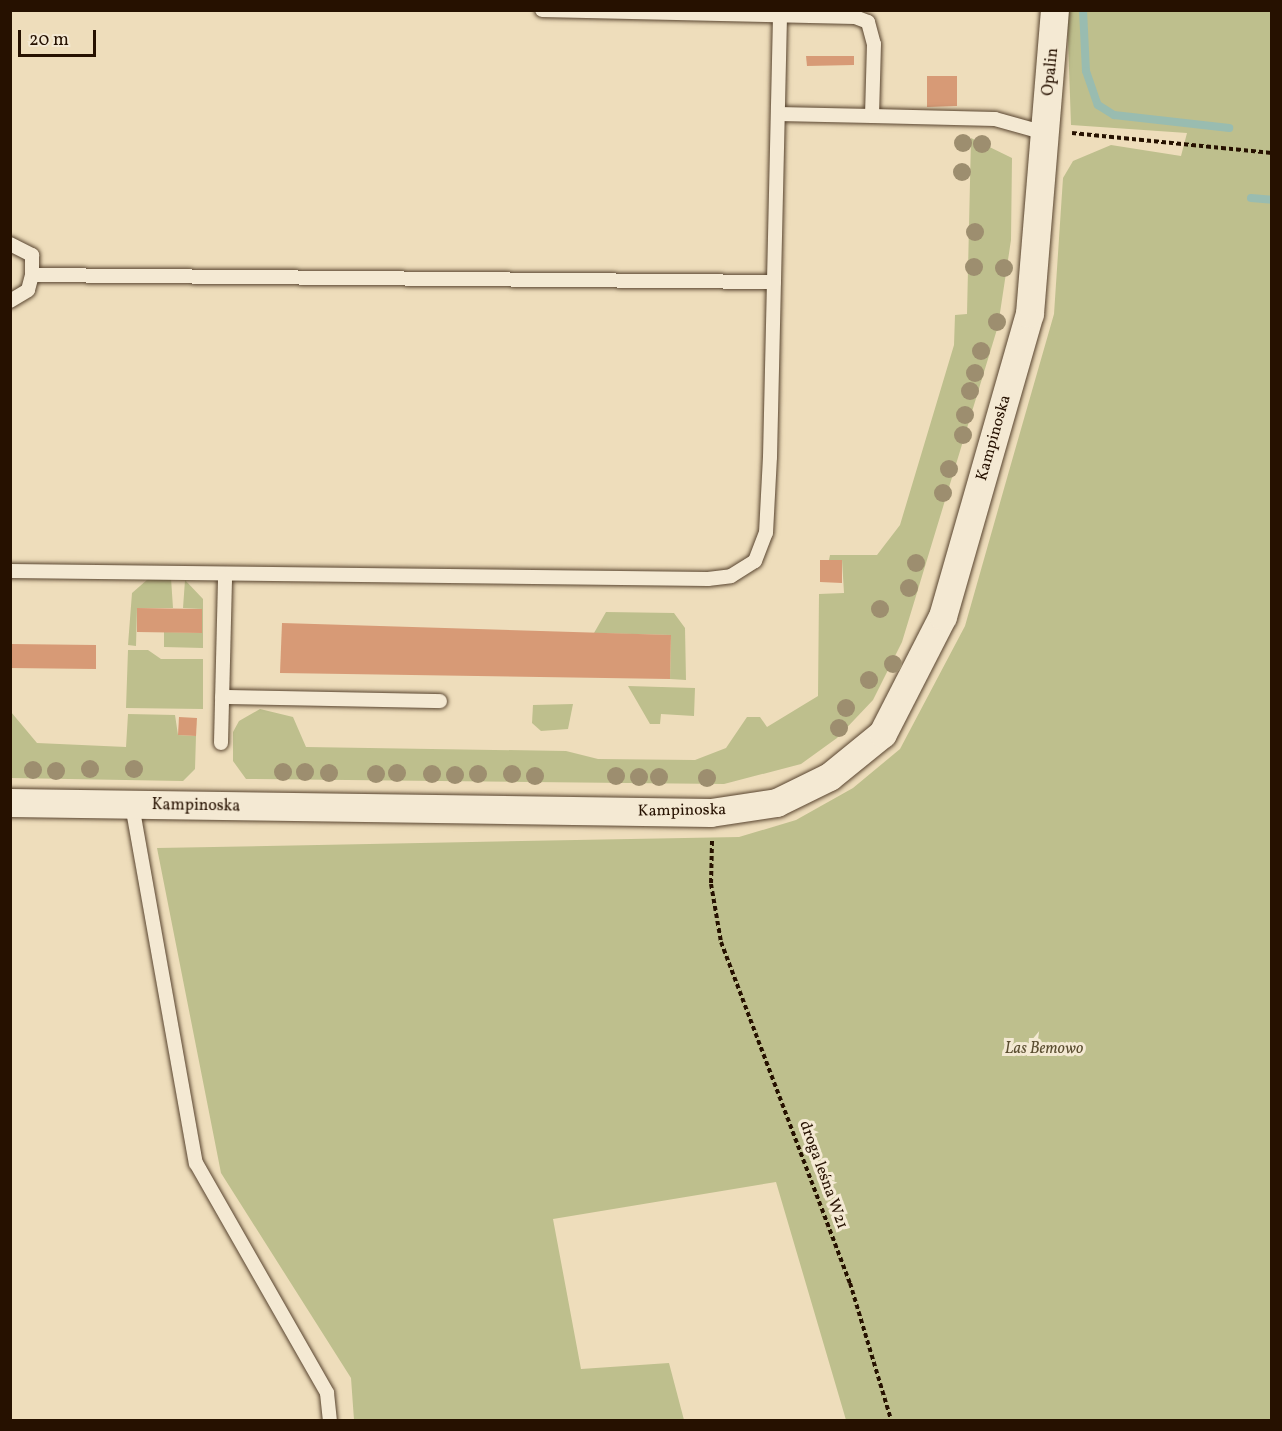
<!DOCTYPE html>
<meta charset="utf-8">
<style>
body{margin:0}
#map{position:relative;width:1282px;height:1431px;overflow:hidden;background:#edb;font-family:Vollkorn,serif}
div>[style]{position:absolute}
.green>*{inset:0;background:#bebf8d}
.stream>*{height:8px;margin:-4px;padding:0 4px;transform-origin:4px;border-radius:4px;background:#99bcb0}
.building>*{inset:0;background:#d79a76}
.path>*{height:4px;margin-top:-2px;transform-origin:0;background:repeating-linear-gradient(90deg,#261100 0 4.5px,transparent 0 7.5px)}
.roads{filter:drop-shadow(0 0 2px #58442f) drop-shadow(0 0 2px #58442f)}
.service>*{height:14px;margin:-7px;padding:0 7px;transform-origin:7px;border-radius:7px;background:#f4e9d3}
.minor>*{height:28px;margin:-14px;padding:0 14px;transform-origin:14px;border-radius:14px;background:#f4e9d3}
.trees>*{width:18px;height:18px;margin:-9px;border-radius:50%;background:#9d8e6f}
span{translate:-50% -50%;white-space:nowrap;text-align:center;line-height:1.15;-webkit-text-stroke:6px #f4e9d3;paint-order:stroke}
.street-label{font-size:16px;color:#261100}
.park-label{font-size:16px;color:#5b4e31;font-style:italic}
.frame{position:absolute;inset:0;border:12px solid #261100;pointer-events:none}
.scale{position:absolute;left:18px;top:30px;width:78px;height:27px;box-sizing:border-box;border:3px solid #261100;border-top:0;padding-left:8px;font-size:18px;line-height:21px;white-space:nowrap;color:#261100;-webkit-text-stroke:4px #f4e9d3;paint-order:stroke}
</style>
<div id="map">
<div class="green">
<div style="clip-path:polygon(1067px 11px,1271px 11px,1271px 1420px,846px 1420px,776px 1182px,553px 1219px,581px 1369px,669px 1363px,684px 1420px,354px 1420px,351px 1378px,221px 1173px,157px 848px,739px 837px,796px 820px,853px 788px,900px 749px,965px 626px,1009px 471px,1054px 314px,1063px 178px,1073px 161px,1111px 145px,1181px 156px,1187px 133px,1071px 125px)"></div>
<div style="clip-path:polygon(971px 138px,1012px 158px,1011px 240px,998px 326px,902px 642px,873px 700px,837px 738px,801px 764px,724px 784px,246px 779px,233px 761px,233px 732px,239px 721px,260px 709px,293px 717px,306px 747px,566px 751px,598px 759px,695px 760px,726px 748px,747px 717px,760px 717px,767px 727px,818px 696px,819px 594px,844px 593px,842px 560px,829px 560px,830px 555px,877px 555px,900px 525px,954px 345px,955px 315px,967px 314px)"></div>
<div style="clip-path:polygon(171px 578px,173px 608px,137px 608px,136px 646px,128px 645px,132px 593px,148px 579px)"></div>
<div style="clip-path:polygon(185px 580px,203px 599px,203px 648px,164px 647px,164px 632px,202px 633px,202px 609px,183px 608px)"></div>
<div style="clip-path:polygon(606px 612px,674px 613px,685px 628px,686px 680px,670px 679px,671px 635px,594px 633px)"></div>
<div style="clip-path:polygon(128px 650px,148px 650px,161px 659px,203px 659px,203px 709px,126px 708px)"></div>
<div style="clip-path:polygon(628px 686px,695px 688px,694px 716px,661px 714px,660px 724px,650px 724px)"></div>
<div style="clip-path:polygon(573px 704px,568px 729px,541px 731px,532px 723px,533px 705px)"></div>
<div style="clip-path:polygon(11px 712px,37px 743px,126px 747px,128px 714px,175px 715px,178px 735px,196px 736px,195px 769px,183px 781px,11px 778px)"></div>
</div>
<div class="stream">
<div style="left:1083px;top:10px;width:61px;rotate:87.2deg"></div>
<div style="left:1086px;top:71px;width:36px;rotate:71deg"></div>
<div style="left:1098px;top:105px;width:19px;rotate:32deg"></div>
<div style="left:1114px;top:115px;width:116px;rotate:6.4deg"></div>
<div style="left:1251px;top:198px;width:21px;rotate:5deg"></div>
</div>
<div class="building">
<div style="clip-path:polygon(806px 56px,854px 56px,854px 65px,807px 66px)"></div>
<div style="clip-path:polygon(927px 76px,957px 76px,957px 106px,927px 107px)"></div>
<div style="clip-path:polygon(820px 560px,842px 560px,842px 583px,820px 582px)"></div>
<div style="clip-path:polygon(137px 608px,202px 609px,202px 633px,137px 632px)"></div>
<div style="clip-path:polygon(282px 623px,671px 635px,670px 679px,280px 673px)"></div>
<div style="clip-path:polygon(10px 644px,96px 645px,96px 669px,10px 668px)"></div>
<div style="clip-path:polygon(179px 717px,197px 718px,196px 736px,178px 735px)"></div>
</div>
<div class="path">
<div style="left:1072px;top:133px;width:201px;rotate:5.7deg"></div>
<div style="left:712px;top:841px;width:43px;rotate:91.3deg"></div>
<div style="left:711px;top:884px;width:59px;rotate:80.2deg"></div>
<div style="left:721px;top:942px;width:365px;rotate:69.3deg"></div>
<div style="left:850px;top:1283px;width:143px;rotate:73.3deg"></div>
</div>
<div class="roads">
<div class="service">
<div style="left:542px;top:10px;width:313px;rotate:1.3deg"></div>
<div style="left:855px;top:17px;width:14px;rotate:21deg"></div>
<div style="left:868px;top:22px;width:23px;rotate:75deg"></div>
<div style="left:874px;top:44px;width:72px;rotate:91.6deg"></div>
<div style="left:872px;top:116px;width:123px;rotate:1.4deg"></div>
<div style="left:995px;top:119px;width:52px;rotate:15.6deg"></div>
<div style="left:778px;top:114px;width:94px;rotate:1.2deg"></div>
<div style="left:10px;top:244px;width:25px;rotate:27deg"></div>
<div style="left:32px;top:255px;width:20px;rotate:90deg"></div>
<div style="left:10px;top:301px;width:21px;rotate:-31deg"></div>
<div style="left:28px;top:290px;width:16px;rotate:-75deg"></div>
<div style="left:32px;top:275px;width:742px;rotate:0.54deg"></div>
<div style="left:10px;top:571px;width:698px;rotate:0.66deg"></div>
<div style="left:708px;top:579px;width:23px;rotate:-7deg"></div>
<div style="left:731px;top:576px;width:28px;rotate:-32deg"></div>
<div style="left:755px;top:561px;width:30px;rotate:-69deg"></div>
<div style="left:766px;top:533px;width:76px;rotate:-87deg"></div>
<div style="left:770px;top:457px;width:442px;rotate:-88.7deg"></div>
<div style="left:222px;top:697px;width:218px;rotate:1.1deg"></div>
<div style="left:221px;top:743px;width:169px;rotate:-88.6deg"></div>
<div style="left:132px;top:805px;width:364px;rotate:79.9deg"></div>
<div style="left:196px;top:1163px;width:265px;rotate:60.3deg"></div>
<div style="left:327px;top:1393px;width:27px;rotate:84deg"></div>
</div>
<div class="minor">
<div style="left:10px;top:803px;width:701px;rotate:0.82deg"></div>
<div style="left:711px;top:813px;width:67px;rotate:-8.6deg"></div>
<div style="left:777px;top:803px;width:59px;rotate:-26.1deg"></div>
<div style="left:830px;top:777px;width:68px;rotate:-39.1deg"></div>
<div style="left:883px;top:734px;width:131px;rotate:-62.9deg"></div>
<div style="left:943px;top:617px;width:315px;rotate:-74deg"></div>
<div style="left:1030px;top:314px;width:305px;rotate:-85.3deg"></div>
</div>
</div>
<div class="trees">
<div style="left:963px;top:143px"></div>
<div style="left:982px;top:144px"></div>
<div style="left:962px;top:172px"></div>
<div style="left:975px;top:232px"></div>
<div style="left:974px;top:267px"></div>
<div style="left:1004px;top:268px"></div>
<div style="left:997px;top:322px"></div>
<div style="left:981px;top:351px"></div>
<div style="left:975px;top:373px"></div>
<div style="left:970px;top:391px"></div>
<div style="left:965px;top:415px"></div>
<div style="left:963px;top:435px"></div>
<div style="left:949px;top:469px"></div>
<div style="left:943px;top:493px"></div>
<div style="left:916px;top:563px"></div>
<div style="left:909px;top:588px"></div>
<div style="left:880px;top:609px"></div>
<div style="left:893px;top:664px"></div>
<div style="left:869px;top:680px"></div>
<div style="left:846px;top:708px"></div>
<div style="left:839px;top:728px"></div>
<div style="left:90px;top:769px"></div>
<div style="left:134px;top:769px"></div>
<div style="left:33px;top:770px"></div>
<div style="left:56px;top:771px"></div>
<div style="left:283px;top:772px"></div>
<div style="left:305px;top:772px"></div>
<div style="left:329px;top:773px"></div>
<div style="left:397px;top:773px"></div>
<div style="left:376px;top:774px"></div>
<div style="left:432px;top:774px"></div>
<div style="left:478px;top:774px"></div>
<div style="left:512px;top:774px"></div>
<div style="left:455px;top:775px"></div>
<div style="left:535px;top:776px"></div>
<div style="left:616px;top:776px"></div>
<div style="left:639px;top:777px"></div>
<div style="left:659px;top:777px"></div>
<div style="left:707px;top:778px"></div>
</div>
<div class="street-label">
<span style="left:1051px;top:72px;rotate:-84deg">Opalin</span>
<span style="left:994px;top:438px;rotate:-74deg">Kampinoska</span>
<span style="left:196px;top:806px;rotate:1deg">Kampinoska</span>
<span style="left:682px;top:811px;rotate:-1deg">Kampinoska</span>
<span style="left:823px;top:1175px;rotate:70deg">droga leśna W21</span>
</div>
<div class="park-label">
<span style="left:1044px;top:1049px">Las Bemowo</span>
</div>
<div class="frame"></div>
<div class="scale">20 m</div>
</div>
